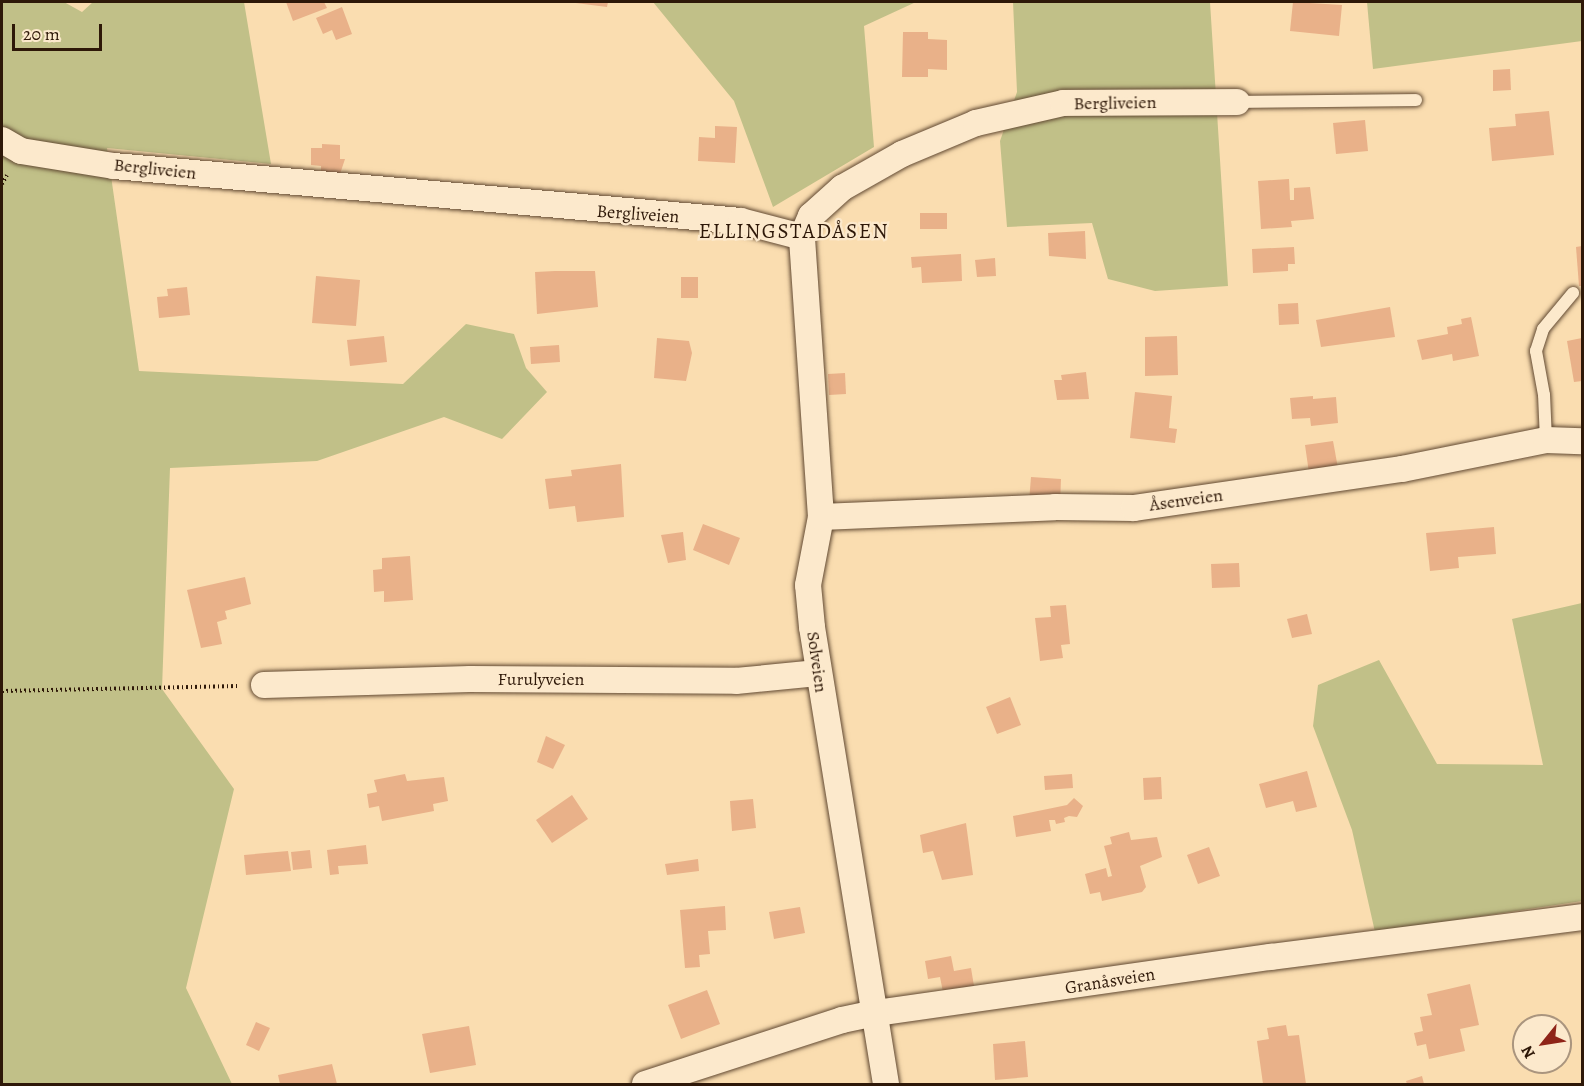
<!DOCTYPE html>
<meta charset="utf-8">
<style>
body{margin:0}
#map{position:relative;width:1584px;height:1086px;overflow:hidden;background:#faddb0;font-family:Alegreya,serif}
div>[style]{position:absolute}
.green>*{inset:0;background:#c1c088}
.building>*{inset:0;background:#e9b189}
.path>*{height:4px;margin-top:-2px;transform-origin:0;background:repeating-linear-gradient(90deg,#2e1808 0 1.5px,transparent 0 4.5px)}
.roads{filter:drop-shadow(0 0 2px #614932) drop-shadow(0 0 2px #614932)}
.service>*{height:12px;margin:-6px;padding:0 6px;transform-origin:6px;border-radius:6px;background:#fce9cc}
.minor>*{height:26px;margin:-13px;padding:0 13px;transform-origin:13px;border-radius:13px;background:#fce9cc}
span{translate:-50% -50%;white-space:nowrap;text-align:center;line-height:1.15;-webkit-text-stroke:4.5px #fce9cc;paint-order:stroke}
.street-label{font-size:18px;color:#2e1808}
.quarter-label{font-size:21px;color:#2e1808;letter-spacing:1.5px}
.frame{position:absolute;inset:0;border:3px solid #2e1808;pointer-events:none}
.north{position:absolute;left:1512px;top:1014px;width:60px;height:60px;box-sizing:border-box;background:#fce9cc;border:2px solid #aa957e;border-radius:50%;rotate:240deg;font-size:16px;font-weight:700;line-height:24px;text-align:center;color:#2e1808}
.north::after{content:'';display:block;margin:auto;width:21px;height:27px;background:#8f2418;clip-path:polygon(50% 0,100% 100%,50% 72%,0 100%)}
.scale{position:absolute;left:12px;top:24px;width:90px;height:27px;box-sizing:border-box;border:3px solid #2e1808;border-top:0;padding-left:8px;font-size:18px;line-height:21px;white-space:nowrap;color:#2e1808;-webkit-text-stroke:4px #fce9cc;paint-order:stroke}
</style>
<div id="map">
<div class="green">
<div style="clip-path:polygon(2px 2px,64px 2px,82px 12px,93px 2px,244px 2px,271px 164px,107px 148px,139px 371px,403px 384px,466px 324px,514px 334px,526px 368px,547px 392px,502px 439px,444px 417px,317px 461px,170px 468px,162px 689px,234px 789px,186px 988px,232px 1084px,2px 1084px)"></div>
<div style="clip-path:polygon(653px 2px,916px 2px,864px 26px,874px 147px,773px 207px,734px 101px)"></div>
<div style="clip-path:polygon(1013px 2px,1210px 2px,1228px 286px,1155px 291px,1108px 279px,1092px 223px,1007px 227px,1000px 141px,1017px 92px)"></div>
<div style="clip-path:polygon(1367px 2px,1582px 2px,1582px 41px,1373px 69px)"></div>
<div style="clip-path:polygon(1582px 603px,1582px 901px,1375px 932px,1352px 830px,1313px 726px,1318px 685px,1379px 660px,1437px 764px,1543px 765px,1512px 619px)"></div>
</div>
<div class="building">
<div style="clip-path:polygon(286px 2px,324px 2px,327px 8px,293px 21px)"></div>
<div style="clip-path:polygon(568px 2px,608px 2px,607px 7px)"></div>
<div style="clip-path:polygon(1293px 2px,1342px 5px,1339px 36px,1290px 31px)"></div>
<div style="clip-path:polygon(342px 7px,352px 34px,336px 40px,332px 30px,323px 34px,316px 18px)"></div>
<div style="clip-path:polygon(903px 32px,928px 32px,928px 39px,947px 40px,947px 70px,928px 69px,928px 77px,902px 77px)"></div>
<div style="clip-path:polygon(1510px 69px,1511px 90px,1493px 91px,1493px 70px)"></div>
<div style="clip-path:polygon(1549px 111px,1554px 155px,1492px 161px,1489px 128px,1516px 126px,1515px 114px)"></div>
<div style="clip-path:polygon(1365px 120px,1368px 151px,1336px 154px,1333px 123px)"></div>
<div style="clip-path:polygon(715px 126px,737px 127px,735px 163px,698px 161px,699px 137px,715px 138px)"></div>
<div style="clip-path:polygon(322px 144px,340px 145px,340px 159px,345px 159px,340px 174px,321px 174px,321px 166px,311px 165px,311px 148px,322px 148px)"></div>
<div style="clip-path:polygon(1289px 179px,1290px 200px,1294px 200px,1294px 188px,1310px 187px,1314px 219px,1291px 221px,1292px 227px,1261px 229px,1258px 181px)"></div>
<div style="clip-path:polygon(920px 213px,947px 213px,947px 229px,920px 229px)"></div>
<div style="clip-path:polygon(1085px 231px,1086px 259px,1049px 256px,1048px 233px)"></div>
<div style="clip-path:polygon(1582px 246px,1582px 286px,1579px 286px,1576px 247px)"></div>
<div style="clip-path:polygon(1294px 247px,1295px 264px,1288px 264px,1288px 271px,1253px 273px,1252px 249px)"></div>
<div style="clip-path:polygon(961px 254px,962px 281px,922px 283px,921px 267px,912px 268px,911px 257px)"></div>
<div style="clip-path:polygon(995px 258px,996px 276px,977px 277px,975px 260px)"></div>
<div style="clip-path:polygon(555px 271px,595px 271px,598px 307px,537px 314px,535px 272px)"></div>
<div style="clip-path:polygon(316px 276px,360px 280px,356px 326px,312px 323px)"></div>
<div style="clip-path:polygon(681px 277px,698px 277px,698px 298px,681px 298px)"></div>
<div style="clip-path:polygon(187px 287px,190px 315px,159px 318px,157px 297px,168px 296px,167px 289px)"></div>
<div style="clip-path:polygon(1298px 303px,1299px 324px,1279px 325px,1278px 304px)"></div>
<div style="clip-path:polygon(1390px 307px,1395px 337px,1321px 347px,1316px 320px)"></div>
<div style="clip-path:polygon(1471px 317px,1479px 356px,1453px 361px,1452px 354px,1422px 360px,1417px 340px,1448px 334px,1447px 327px,1462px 324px,1461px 319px)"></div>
<div style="clip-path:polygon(384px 336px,387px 362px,350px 366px,347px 340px)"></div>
<div style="clip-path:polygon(1177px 336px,1178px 375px,1145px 376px,1145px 337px)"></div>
<div style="clip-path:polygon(657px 338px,689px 341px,692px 353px,686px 381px,654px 378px)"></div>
<div style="clip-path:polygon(1582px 338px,1582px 381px,1574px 382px,1567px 341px)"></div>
<div style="clip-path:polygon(559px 345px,560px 362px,531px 364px,530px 347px)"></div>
<div style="clip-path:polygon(1086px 372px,1089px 399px,1057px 400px,1054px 380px,1062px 380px,1061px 375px)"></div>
<div style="clip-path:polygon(845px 373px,846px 394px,829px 395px,828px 374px)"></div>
<div style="clip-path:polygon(1135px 392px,1172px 396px,1169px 428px,1177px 429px,1175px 443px,1130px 438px)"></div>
<div style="clip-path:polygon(1313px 396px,1313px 399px,1336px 397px,1338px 423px,1311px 426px,1310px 418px,1292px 419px,1290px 398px)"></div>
<div style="clip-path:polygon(1333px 441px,1338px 468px,1309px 473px,1305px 445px)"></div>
<div style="clip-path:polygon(621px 464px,624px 517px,577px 522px,575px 506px,549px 509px,545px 479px,572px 476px,571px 470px)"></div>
<div style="clip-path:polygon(1031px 477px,1061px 479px,1060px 504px,1029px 502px)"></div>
<div style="clip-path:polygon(703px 524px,740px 538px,729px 565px,693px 550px)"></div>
<div style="clip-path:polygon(1494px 527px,1496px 554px,1458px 557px,1459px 568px,1430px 571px,1426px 533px)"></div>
<div style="clip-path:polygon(683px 532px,686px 560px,668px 563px,661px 535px)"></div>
<div style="clip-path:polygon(410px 556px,413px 600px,384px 602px,384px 591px,374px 592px,373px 570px,382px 569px,382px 558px)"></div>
<div style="clip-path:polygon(1239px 563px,1240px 587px,1212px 588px,1211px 564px)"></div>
<div style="clip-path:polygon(245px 577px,251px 604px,225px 611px,227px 619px,217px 622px,222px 644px,201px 648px,187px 590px)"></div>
<div style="clip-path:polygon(1066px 605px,1070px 644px,1061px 645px,1063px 658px,1040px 661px,1035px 618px,1051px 617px,1050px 606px)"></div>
<div style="clip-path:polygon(1307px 614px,1312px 634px,1292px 638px,1287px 619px)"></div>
<div style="clip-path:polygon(1010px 697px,1021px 725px,997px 734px,986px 707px)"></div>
<div style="clip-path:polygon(546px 736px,565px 745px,553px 769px,537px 762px)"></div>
<div style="clip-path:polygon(1307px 771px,1317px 807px,1296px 812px,1293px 801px,1266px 808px,1259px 784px)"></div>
<div style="clip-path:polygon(405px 774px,407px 781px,444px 777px,448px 801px,433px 804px,434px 811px,382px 821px,379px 806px,369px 808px,367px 794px,377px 792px,374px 780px)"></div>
<div style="clip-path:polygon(1072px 774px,1073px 788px,1045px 790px,1044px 776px)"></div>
<div style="clip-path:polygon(1161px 777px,1162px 799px,1144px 800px,1143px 778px)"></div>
<div style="clip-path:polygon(572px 795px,588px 819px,552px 843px,536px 820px)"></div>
<div style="clip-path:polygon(1074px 798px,1083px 806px,1077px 817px,1069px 816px,1064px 818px,1065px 822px,1056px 824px,1055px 820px,1049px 820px,1051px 831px,1016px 837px,1013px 816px,1067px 805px)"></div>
<div style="clip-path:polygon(753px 799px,756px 828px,732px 831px,730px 801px)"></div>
<div style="clip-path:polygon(966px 823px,973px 875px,942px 880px,933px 851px,923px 853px,920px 835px)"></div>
<div style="clip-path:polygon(1129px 832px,1131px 840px,1157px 837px,1162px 857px,1140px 866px,1146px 887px,1142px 892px,1102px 901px,1100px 892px,1090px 894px,1085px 874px,1106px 868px,1108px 877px,1112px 876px,1104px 846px,1112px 844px,1110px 837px)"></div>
<div style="clip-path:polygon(366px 845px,368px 864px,338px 866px,339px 874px,330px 875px,327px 850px)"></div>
<div style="clip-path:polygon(1209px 847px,1220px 876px,1198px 884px,1187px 855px)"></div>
<div style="clip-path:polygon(310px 850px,312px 868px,293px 870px,291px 852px)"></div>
<div style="clip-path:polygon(288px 851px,291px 871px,246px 875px,244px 855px)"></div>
<div style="clip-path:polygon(698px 859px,699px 871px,667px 875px,665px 864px)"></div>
<div style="clip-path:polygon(725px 906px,726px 930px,708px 931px,710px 954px,699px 955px,700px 967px,685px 968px,680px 910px)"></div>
<div style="clip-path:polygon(800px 907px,805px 933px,774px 939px,769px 912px)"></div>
<div style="clip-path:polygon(951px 956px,954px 971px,971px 968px,974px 986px,943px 992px,940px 977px,928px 979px,925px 961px)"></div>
<div style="clip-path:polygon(1470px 984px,1479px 1025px,1460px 1029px,1465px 1051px,1429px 1059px,1426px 1044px,1417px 1046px,1414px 1033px,1423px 1031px,1420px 1017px,1432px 1015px,1427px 994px)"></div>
<div style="clip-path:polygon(707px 990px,720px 1024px,681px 1039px,668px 1005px)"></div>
<div style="clip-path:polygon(256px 1022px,270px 1028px,259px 1051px,246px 1045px)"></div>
<div style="clip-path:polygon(1286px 1025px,1288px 1036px,1299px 1035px,1306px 1084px,1263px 1084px,1257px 1041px,1269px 1039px,1267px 1028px)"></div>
<div style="clip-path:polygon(469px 1026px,476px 1065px,430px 1073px,422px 1034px)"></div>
<div style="clip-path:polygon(1025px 1041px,1028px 1077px,995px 1080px,993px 1044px)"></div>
<div style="clip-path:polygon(332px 1064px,337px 1084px,280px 1084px,278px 1075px)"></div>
<div style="clip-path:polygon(1422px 1076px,1424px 1084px,1407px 1084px,1406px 1081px)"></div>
</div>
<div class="path">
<div style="left:2px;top:184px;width:10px;rotate:-61deg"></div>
<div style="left:2px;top:691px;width:236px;rotate:-1.2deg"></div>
</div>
<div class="roads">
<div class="service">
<div style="left:1237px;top:102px;width:179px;rotate:-0.6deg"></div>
<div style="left:1546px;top:440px;width:45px;rotate:-92.5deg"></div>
<div style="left:1544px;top:395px;width:45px;rotate:-100.3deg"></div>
<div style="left:1536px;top:351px;width:23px;rotate:-72deg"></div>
<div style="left:1543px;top:329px;width:47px;rotate:-50.2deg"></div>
</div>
<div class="minor">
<div style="left:2px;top:140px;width:22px;rotate:30deg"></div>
<div style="left:21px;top:151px;width:94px;rotate:9.2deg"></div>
<div style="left:114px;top:166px;width:629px;rotate:5.01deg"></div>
<div style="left:741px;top:221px;width:63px;rotate:14.7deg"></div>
<div style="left:821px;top:517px;width:234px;rotate:-2.4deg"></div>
<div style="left:1055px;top:507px;width:79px;rotate:0.7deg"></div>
<div style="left:1134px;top:508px;width:271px;rotate:-8.3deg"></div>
<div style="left:1402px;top:469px;width:147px;rotate:-11.4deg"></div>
<div style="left:1546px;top:440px;width:36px;rotate:2deg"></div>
<div style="left:264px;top:685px;width:206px;rotate:-1.7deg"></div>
<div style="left:470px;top:679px;width:266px;rotate:0.4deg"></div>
<div style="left:736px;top:681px;width:82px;rotate:-5.6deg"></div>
<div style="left:645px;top:1084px;width:207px;rotate:-18deg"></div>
<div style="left:842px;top:1020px;width:35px;rotate:-12deg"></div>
<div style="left:876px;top:1013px;width:399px;rotate:-8.1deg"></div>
<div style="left:1271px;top:957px;width:314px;rotate:-7.3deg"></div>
<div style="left:886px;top:1084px;width:463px;rotate:-99.2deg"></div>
<div style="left:812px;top:627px;width:42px;rotate:-95.4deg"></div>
<div style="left:808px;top:585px;width:69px;rotate:-79.2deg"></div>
<div style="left:821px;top:517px;width:281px;rotate:-93.9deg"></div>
<div style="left:802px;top:237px;width:23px;rotate:-67deg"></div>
<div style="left:811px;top:216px;width:42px;rotate:-42.1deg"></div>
<div style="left:842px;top:188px;width:69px;rotate:-29.5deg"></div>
<div style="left:902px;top:154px;width:80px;rotate:-22.7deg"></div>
<div style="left:976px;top:123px;width:89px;rotate:-12.9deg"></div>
<div style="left:1063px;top:103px;width:174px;rotate:-0.3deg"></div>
</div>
</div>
<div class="street-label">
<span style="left:1115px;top:103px;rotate:-1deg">Bergliveien</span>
<span style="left:155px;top:169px;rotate:6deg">Bergliveien</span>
<span style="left:638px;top:214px;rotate:4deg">Bergliveien</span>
<span style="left:1186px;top:500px;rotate:-8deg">Åsenveien</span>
<span style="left:817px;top:662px;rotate:82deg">Solveien</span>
<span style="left:541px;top:679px">Furulyveien</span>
<span style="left:1110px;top:981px;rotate:-9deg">Granåsveien</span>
</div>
<div class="quarter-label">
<span style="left:794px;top:231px">ELLINGSTADÅSEN</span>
</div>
<div class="frame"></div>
<div class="north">N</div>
<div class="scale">20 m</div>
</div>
